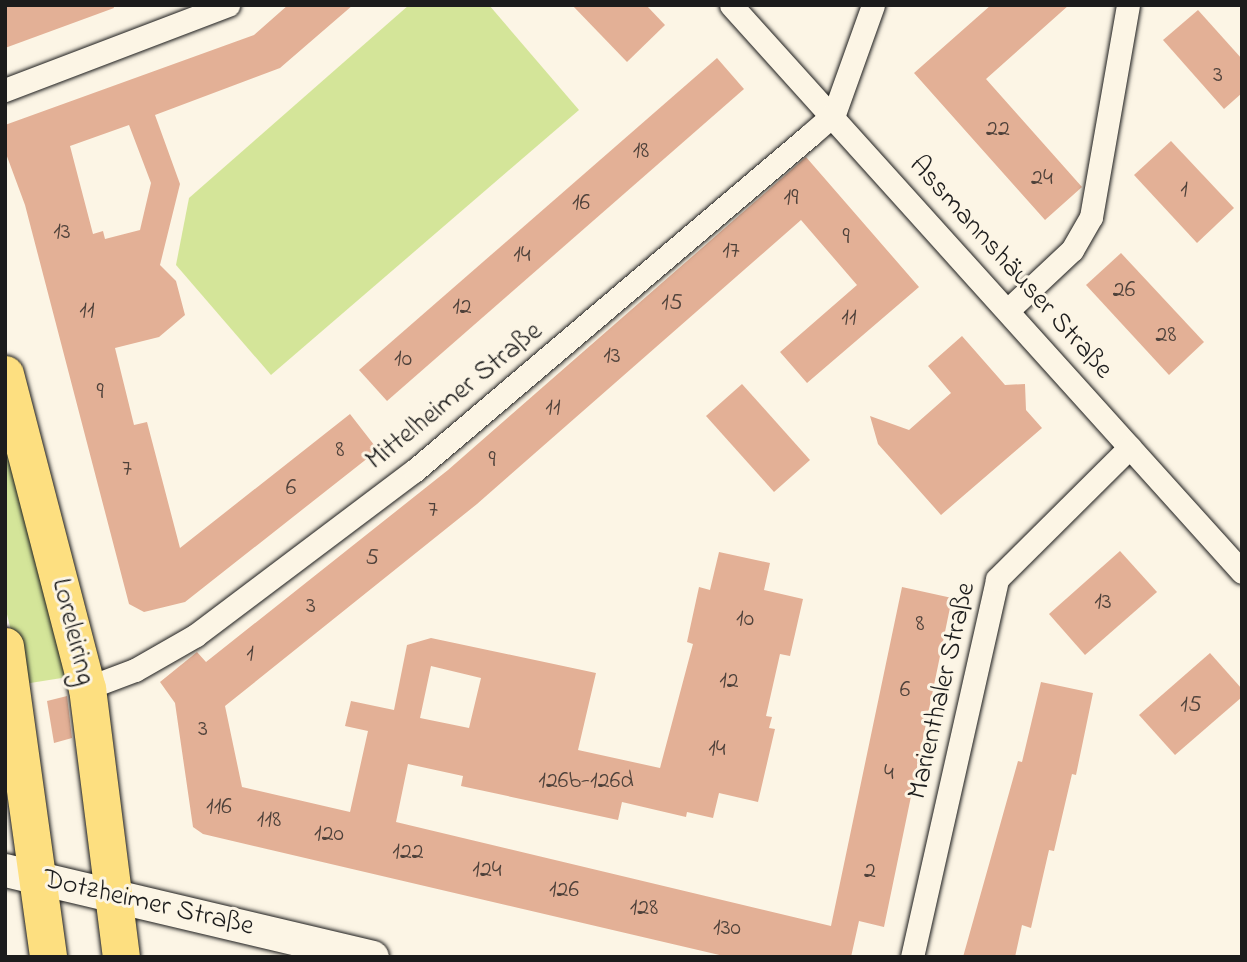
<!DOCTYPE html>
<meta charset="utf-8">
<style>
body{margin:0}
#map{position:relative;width:1247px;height:962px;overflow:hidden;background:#fcf5e5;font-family:"Indie Flower",sans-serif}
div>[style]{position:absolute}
.green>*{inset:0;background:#d4e599}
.building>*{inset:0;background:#e3b096}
.roads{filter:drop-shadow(0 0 2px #1c1c1c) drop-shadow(0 0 2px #1c1c1c)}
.minor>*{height:23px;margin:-11.5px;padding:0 11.5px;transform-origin:11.5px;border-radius:11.5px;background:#fcf5e5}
.secondary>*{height:33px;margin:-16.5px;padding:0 16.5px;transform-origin:16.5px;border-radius:16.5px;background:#fcf5e5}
.primary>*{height:37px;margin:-18.5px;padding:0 18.5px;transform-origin:18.5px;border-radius:18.5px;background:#fddf80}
span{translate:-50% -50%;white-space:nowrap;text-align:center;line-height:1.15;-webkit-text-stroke:6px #fcf5e5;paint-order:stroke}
.number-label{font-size:24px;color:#4e413a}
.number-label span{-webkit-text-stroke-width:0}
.street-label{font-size:28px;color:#1c1c1c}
.frame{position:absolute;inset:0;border:7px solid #1c1c1c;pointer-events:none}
</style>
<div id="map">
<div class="green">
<div style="clip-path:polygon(409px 5px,489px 5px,579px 110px,271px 375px,176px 265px,189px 198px)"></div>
<div style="clip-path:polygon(5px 443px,68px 677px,24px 684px,5px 606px)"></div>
</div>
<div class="building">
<div style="clip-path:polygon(5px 5px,113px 5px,114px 8px,5px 48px)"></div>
<div style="clip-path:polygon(evenodd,288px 5px,353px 5px,280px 68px,155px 115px,180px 184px,160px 265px,176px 281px,185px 315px,159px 337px,115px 348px,134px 425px,147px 422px,180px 548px,350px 414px,378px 450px,185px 602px,144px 612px,129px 604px,25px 205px,5px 151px,5px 125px,254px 35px,288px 5px,129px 125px,151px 183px,140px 230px,105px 239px,103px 231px,93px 234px,70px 146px,129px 125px)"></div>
<div style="clip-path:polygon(572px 5px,646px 5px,665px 25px,627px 62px)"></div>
<div style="clip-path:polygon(991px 5px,1069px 5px,986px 79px,1082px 187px,1045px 220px,914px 73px)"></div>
<div style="clip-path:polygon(1198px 10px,1242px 59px,1242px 93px,1224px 109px,1163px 40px)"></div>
<div style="clip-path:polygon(717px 58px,744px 89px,387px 401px,359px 370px)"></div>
<div style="clip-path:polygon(1171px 141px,1234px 208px,1197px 243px,1134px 175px)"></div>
<div style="clip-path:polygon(evenodd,806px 157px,919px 287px,807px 383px,780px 352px,857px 285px,801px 220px,477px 504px,225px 706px,242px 787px,350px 812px,368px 731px,345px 726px,351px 701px,394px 710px,407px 645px,431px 638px,596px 673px,578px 750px,660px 768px,693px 644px,687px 642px,699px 587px,710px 590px,719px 552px,770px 563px,764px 590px,803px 599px,790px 656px,780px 654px,766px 716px,772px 717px,769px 728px,775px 729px,758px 802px,719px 793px,713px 818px,687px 812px,686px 817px,622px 802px,618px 820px,461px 786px,463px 776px,408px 764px,396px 822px,831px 926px,902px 587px,952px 598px,884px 927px,859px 921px,851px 957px,728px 957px,203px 834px,193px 827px,175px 703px,160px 682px,197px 652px,206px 662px,448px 470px,806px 157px,431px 666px,481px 678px,469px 728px,420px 718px,431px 666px)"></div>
<div style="clip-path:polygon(1121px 253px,1204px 342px,1169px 375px,1086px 285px)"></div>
<div style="clip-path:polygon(962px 336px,1005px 385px,1025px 384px,1026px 410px,1042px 428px,941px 515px,878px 444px,870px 416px,909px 430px,951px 393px,928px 366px)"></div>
<div style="clip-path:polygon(742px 384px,810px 460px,774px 492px,706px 416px)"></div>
<div style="clip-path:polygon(1120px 551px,1157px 592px,1085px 655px,1049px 614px)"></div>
<div style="clip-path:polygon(1210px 653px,1242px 689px,1242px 697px,1175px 755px,1139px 715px)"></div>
<div style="clip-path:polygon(1041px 682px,1093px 693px,1076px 775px,1072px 774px,1054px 851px,1049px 850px,1031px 928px,1022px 925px,1015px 957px,963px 957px,1018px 761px,1022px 762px)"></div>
<div style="clip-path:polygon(67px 696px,72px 738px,54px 743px,47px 701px)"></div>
</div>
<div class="roads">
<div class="minor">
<div style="left:731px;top:5px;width:763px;rotate:47.97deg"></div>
<div style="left:5px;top:90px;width:239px;rotate:-20.9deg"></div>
<div style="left:1008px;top:310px;width:88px;rotate:-43.2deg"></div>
<div style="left:1072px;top:250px;width:38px;rotate:-60deg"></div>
<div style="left:1091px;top:217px;width:215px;rotate:-80.1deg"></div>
<div style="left:87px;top:688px;width:51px;rotate:-20.6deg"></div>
<div style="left:135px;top:670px;width:70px;rotate:-29.8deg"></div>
<div style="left:196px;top:635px;width:273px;rotate:-37deg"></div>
<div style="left:414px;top:471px;width:519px;rotate:-40.31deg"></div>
<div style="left:810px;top:135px;width:32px;rotate:-41deg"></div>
<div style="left:834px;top:114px;width:116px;rotate:-70.3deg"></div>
<div style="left:912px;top:957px;width:387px;rotate:-77.3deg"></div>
<div style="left:997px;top:579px;width:187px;rotate:-44.8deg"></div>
</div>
<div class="secondary">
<div style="left:5px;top:870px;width:377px;rotate:13.3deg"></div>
</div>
<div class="primary">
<div style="left:5px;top:374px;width:325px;rotate:75.4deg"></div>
<div style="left:87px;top:688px;width:271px;rotate:82.8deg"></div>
<div style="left:5px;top:646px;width:314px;rotate:82.1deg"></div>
</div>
</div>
<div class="number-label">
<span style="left:1218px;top:76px">3</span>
<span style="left:998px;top:130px">22</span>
<span style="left:641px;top:152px">18</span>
<span style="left:1042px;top:179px">24</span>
<span style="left:1184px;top:191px">1</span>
<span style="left:791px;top:199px">19</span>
<span style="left:581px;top:204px">16</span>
<span style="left:62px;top:233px">13</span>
<span style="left:846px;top:238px">9</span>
<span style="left:731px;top:252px">17</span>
<span style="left:522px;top:256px">14</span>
<span style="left:1124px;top:291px">26</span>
<span style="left:672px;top:304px">15</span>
<span style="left:462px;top:308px">12</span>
<span style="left:87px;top:312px">11</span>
<span style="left:849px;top:319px">11</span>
<span style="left:1166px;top:336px">28</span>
<span style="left:612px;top:357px">13</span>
<span style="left:403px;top:360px">10</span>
<span style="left:100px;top:393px">9</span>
<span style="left:553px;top:409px">11</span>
<span style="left:340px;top:451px">8</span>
<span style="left:492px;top:461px">9</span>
<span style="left:127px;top:470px">7</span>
<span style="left:291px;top:489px">6</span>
<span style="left:433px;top:511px">7</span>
<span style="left:372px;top:559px">5</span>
<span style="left:1103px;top:603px">13</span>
<span style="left:311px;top:607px">3</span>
<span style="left:745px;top:620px">10</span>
<span style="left:920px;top:625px">8</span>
<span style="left:250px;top:655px">1</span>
<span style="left:729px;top:682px">12</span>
<span style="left:905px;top:691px">6</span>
<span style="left:1191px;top:706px">15</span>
<span style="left:203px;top:730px">3</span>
<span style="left:717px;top:750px">14</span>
<span style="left:889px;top:774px">4</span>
<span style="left:586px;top:782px">126b-126d</span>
<span style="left:219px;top:808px">116</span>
<span style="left:269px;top:821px">118</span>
<span style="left:329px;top:835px">120</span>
<span style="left:408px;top:853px">122</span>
<span style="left:487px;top:871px">124</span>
<span style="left:870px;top:872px">2</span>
<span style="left:564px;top:891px">126</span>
<span style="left:644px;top:909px">128</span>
<span style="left:727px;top:929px">130</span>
</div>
<div class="street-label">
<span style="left:1010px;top:268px;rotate:48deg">Assmannshäuser Straße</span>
<span style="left:455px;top:397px;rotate:-39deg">Mittelheimer Straße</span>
<span style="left:72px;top:632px;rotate:76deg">Loreleiring</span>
<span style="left:943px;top:691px;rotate:-77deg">Marienthaler Straße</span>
<span style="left:148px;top:904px;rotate:13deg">Dotzheimer Straße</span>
</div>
<div class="frame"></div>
</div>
